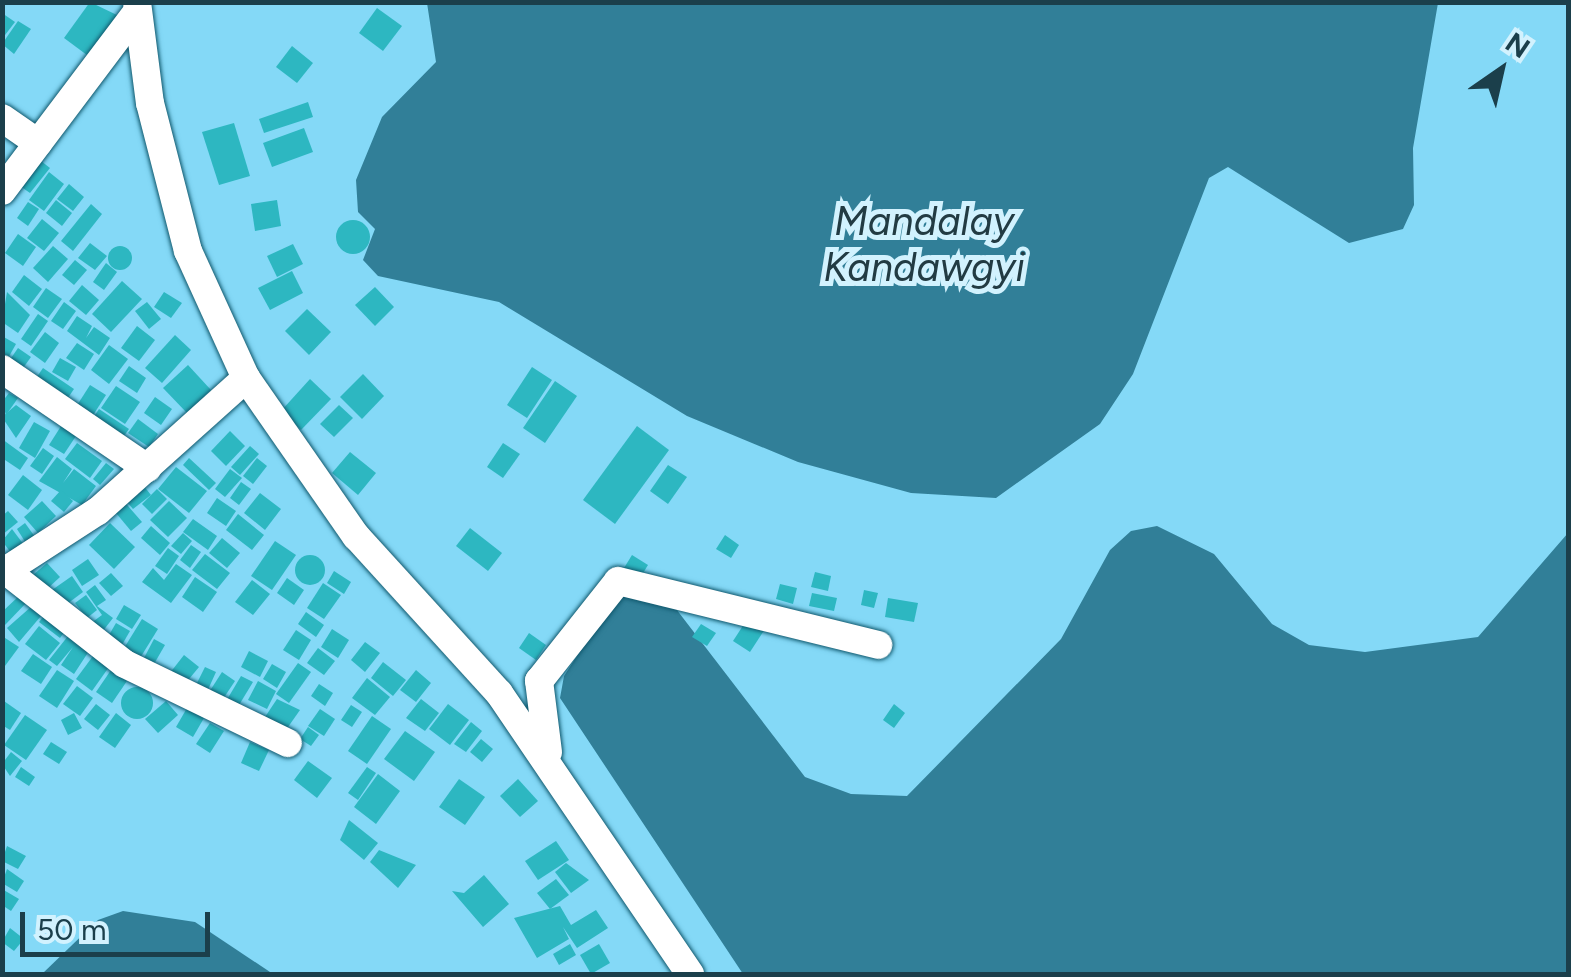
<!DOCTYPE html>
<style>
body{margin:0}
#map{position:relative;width:1571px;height:977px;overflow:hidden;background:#84d9f7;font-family:Figtree,sans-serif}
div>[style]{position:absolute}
.water>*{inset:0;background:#317f98}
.building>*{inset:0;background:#2db7c1}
.round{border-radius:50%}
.roads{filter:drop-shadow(0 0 2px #10586d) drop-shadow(0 0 2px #10586d)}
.street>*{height:28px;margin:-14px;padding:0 14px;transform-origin:14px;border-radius:14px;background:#fff}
span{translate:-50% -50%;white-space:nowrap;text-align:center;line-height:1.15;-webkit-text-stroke:10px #d2f2fe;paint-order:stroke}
.water-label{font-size:40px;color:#223b43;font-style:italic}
.frame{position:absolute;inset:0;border:5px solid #1b3f4b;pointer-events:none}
.north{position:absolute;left:1451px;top:20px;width:100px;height:100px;-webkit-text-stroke:8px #d2f2fe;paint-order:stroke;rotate:34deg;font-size:28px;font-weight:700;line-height:40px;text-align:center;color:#1b3f4b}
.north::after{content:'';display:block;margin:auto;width:35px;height:45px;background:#1b3f4b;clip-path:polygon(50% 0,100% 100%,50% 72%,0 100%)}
.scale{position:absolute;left:20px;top:912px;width:190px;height:45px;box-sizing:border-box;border:5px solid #1b3f4b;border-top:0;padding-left:12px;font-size:30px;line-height:35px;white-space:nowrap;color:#1b3f4b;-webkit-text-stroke:8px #d2f2fe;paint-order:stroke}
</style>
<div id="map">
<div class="water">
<div style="clip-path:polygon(427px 3px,427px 2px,1438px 3px,1413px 148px,1414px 205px,1403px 229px,1349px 243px,1228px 167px,1209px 178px,1133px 374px,1100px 424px,996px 498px,911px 493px,798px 462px,687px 416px,499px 302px,378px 276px,363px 260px,375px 229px,358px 212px,356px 180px,382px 117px,436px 62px)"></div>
<div style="clip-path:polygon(1157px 526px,1214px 554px,1272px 624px,1309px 645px,1365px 652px,1478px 637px,1568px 533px,1568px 974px,743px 974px,560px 698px,564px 676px,621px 588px,670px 601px,805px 777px,851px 794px,907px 796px,1061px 639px,1110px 550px,1131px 531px)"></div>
<div style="clip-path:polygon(123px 911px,195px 922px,273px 974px,42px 974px,98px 920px)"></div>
</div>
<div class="building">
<div style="clip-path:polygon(90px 2px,121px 17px,91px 58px,64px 38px)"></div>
<div style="clip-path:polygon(377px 8px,402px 26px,383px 51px,359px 33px)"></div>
<div style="clip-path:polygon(2px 13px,15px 22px,2px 39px)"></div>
<div style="clip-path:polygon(18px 21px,31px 29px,14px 54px,2px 44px)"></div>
<div style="clip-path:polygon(292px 46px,313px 63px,297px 83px,276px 67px)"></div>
<div style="clip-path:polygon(308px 102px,313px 117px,264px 133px,259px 119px)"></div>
<div style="clip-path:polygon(234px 123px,250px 176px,219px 185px,202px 132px)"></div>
<div style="clip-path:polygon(304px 128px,313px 152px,272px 167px,263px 143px)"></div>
<div style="clip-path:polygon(41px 161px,50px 168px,30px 193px,20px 186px)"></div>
<div style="clip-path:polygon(49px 172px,64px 184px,44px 211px,29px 200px)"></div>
<div style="clip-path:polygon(69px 184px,84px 197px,73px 211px,57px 199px)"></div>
<div style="clip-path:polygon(56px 200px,72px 213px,62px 226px,46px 213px)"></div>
<div style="clip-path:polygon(277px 200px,281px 226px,255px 231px,251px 204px)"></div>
<div style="clip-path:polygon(28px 202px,39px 209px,28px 226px,17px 218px)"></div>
<div style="clip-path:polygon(91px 204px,102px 214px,73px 251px,61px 241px)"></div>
<div style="clip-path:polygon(42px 219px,59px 233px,44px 251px,27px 238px)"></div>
<div class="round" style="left:336px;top:220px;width:34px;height:34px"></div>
<div style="clip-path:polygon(18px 234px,36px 247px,23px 266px,5px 253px)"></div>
<div style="clip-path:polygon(90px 243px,107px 256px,95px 270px,78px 258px)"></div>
<div style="clip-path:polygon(293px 244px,303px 264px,277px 277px,267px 256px)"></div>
<div style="clip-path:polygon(53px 246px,68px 259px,48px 282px,33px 268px)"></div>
<div class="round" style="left:108px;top:246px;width:24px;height:24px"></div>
<div style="clip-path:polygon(75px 260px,87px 270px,74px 285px,62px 275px)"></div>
<div style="clip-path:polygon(106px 263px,117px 272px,104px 290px,93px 282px)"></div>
<div style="clip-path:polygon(292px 271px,303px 293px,270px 310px,258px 288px)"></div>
<div style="clip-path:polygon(24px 275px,42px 289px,29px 306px,12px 292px)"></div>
<div style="clip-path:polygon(122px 281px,142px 299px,111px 332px,92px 314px)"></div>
<div style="clip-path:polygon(82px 285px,99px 300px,86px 315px,69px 301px)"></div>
<div style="clip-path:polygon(375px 287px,394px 307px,375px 326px,355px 305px)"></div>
<div style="clip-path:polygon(46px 288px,62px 299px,48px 318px,33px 307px)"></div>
<div style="clip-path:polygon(7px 292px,30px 315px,18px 333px,2px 322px)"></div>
<div style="clip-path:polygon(164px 292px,182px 303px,171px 318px,154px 307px)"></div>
<div style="clip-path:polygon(64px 302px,76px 311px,63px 329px,51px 321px)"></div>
<div style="clip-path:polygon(147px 302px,161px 319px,149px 329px,135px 311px)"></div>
<div style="clip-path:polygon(307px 309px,331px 332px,309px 355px,285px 331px)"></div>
<div style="clip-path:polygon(38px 314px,48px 321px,31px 346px,21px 339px)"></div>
<div style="clip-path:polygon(77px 316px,92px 326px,86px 338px,94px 327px,110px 338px,99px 355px,67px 331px)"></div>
<div style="clip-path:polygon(137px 326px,155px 340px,139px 361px,121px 348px)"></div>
<div style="clip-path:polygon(45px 332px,59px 343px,45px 363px,30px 352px)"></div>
<div style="clip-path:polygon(175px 335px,191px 350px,162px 383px,145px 368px)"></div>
<div style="clip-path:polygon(2px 336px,16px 344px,2px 369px)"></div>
<div style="clip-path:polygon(77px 343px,94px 354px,84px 370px,66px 358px)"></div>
<div style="clip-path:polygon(109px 345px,128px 359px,109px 384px,91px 370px)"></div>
<div style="clip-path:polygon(18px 348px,31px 357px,18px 375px,5px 367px)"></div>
<div style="clip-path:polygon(60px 358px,76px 367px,68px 381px,52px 372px)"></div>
<div style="clip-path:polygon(188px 365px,211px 390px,187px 413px,163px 388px)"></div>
<div style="clip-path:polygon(129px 366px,146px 378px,137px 393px,119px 381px)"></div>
<div style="clip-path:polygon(532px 367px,552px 380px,527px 418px,507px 405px)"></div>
<div style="clip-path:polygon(43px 368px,74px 389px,63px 405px,32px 384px)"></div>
<div style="clip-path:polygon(363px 374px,384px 396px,362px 419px,340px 397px)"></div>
<div style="clip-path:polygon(310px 379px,331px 399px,301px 430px,281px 411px)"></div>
<div style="clip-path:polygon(555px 381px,577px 396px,545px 443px,523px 428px)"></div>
<div style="clip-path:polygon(90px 385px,106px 395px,90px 420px,74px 410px)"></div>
<div style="clip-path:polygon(116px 386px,140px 402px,125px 424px,101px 408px)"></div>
<div style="clip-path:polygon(9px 393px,18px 398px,6px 415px,2px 402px)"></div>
<div style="clip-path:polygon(155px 397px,172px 409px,161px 425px,144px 413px)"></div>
<div style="clip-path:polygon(16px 405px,31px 416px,16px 438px,2px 417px)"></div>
<div style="clip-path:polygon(339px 405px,353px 418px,334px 437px,320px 424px)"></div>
<div style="clip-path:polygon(99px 409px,129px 429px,121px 440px,91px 421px)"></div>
<div style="clip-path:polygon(138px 419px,158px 434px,149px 447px,128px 433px)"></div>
<div style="clip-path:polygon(34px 422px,50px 431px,35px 458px,19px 448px)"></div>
<div style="clip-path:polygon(63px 423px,78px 433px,64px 454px,49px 445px)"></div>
<div style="clip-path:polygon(637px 426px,669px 450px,615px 524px,583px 500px)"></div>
<div style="clip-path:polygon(230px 431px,245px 446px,226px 466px,211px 451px)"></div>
<div style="clip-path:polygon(2px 439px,28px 458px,20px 470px,2px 458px)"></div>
<div style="clip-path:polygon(77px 443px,102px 461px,90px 478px,65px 459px)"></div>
<div style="clip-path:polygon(503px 443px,520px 454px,503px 478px,487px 467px)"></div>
<div style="clip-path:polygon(250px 446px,259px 454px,240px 475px,231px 467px)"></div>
<div style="clip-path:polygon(43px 448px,54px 456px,42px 474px,30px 466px)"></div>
<div style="clip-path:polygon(350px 452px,376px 473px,358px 495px,332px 473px)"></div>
<div style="clip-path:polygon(57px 457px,72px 469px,63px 483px,74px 469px,96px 486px,82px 505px,39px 481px)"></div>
<div style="clip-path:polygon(189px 458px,216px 483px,209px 490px,183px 465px)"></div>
<div style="clip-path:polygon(257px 458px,267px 466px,253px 484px,243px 476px)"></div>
<div style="clip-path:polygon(106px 463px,114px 469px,100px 485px,93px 479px)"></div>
<div style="clip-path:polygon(668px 465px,687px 477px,668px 504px,650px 491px)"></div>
<div style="clip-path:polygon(176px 467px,207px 491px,189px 513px,158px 489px)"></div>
<div style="clip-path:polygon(230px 469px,242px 478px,225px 497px,215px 489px)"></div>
<div style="clip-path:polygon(23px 475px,42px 490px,28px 510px,8px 495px)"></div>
<div style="clip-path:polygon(139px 480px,151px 495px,133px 509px,121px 495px)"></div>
<div style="clip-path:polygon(241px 482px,251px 489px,239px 505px,230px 498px)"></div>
<div style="clip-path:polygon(157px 489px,167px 499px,152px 514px,142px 504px)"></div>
<div style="clip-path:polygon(61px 490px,73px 501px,64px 512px,51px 501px)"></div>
<div style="clip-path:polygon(260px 493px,281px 509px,265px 530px,244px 513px)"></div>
<div style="clip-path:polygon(121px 498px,142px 522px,131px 531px,111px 507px)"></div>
<div style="clip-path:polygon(217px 498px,236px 511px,226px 526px,207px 513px)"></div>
<div style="clip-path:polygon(42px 501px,56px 516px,38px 533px,24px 517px)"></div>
<div style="clip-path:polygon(169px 501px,187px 518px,168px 537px,150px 520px)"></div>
<div style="clip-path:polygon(8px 511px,18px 522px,2px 535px,2px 516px)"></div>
<div style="clip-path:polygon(238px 514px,264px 535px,252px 550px,226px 530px)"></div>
<div style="clip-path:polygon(193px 519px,217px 536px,208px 550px,183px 532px)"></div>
<div style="clip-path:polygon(25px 523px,38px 541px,29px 548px,17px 529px)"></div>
<div style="clip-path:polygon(110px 523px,135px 547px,114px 569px,89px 545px)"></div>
<div style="clip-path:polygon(151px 526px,170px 543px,160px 555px,141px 538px)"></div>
<div style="clip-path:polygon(470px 528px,502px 553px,488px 571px,456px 546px)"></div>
<div style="clip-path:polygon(12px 529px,24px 545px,12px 554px,2px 541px)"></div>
<div style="clip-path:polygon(183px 533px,192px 541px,181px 554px,171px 546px)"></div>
<div style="clip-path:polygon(725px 535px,739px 545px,731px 558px,716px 549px)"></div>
<div style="clip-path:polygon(222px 538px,240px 553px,227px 568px,209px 553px)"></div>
<div style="clip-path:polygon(275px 541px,296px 555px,272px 590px,251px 576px)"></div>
<div style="clip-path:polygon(191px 545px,201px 552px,190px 568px,180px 560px)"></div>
<div style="clip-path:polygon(168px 548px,179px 556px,167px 574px,155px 566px)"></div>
<div style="clip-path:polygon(205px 554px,230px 573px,217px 589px,192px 570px)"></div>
<div style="clip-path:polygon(632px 555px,648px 565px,640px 578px,624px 568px)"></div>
<div class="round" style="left:295px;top:555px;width:30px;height:30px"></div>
<div style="clip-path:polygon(88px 559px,99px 575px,82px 586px,72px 570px)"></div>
<div style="clip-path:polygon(47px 563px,60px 577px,46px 590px,33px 575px)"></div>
<div style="clip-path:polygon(176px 564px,192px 575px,171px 603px,142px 582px,153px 568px,164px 580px)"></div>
<div style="clip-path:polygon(334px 571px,351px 582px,344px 594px,327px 583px)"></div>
<div style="clip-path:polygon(815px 572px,831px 576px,828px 591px,811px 587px)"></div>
<div style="clip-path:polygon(111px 573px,123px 586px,111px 596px,99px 583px)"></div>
<div style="clip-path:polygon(72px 576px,83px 592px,63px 607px,52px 590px)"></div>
<div style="clip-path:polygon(195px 577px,217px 592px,203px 612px,182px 597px)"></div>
<div style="clip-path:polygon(287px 578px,304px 590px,294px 605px,277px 593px)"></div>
<div style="clip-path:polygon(252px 580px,270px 594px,253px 615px,235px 602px)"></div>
<div style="clip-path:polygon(323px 583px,341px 595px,324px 619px,307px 608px)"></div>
<div style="clip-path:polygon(780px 584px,797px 588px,793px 604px,776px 599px)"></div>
<div style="clip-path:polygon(95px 585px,106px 600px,97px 606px,113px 618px,99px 636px,87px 626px,102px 615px,86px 592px)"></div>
<div style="clip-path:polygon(864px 590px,878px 593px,874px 608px,861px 605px)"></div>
<div style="clip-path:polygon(812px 593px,837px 598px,834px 611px,809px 606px)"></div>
<div style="clip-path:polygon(21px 594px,28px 601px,5px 625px,2px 612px)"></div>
<div style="clip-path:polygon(86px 595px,97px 610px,87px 618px,75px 603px)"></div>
<div style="clip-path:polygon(888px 598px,918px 603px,914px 622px,885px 617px)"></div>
<div style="clip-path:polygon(124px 605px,141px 615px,132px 629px,116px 619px)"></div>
<div style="clip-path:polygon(32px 606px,41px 616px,19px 642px,7px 628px)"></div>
<div style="clip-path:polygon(48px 611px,68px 627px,60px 638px,39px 622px)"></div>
<div style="clip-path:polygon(306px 612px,324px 625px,316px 637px,298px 624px)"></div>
<div style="clip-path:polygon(748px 618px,765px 629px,750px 652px,733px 641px)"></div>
<div style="clip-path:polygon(142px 619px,158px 629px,137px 663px,121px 653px)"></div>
<div style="clip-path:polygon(116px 623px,130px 631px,119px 650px,105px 642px)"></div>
<div style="clip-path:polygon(701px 624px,716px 633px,707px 646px,692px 637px)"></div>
<div style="clip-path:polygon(39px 626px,60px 643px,46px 660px,25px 644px)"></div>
<div style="clip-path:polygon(332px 629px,349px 640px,338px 658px,321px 647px)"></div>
<div style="clip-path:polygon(296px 630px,311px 640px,299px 660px,283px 650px)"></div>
<div style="clip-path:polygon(529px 633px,546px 645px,536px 660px,519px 648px)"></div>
<div style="clip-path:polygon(2px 636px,19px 647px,2px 670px)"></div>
<div style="clip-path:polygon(68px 636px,89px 651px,74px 674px,61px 665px,73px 647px,57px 666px,49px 660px)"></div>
<div style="clip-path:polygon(154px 639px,165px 645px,154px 664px,144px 658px)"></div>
<div style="clip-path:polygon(365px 642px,380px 653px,365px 672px,351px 660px)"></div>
<div style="clip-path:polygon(318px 648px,335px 661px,324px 675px,307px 663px)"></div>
<div style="clip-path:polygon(249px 651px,268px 661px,260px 677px,241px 667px)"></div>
<div style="clip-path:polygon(33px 654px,52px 667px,41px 684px,21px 671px)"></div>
<div style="clip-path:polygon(184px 655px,199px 667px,180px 690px,166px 678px)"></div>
<div style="clip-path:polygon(93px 656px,109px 667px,92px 691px,76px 679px)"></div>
<div style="clip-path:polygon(383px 662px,406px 680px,393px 696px,371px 678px)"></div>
<div style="clip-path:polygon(298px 663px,311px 672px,289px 703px,276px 694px)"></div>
<div style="clip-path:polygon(272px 664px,286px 672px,277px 688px,263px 679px)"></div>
<div style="clip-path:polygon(205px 667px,216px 672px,206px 694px,194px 689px)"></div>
<div style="clip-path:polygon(57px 670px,74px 681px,57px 708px,39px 696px)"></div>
<div style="clip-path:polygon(111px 670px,127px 681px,112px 703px,96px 692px)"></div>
<div style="clip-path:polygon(416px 670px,431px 683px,416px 702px,400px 690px)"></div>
<div style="clip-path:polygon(222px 672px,235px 681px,219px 705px,206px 697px)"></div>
<div style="clip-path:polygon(241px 676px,253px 682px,236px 710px,225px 703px)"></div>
<div style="clip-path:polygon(367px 678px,390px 697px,375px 715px,352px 698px)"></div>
<div style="clip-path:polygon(258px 681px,276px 691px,267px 709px,248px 700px)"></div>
<div style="clip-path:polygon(319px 684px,333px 693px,325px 706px,311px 696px)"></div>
<div style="clip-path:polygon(77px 686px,93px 698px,80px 716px,63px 704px)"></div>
<div class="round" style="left:121px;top:687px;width:32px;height:32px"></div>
<div style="clip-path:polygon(277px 699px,300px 710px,281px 737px,261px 723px)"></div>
<div style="clip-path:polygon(421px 699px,439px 713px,425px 731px,406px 718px)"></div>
<div style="clip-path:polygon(4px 701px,21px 713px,10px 730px,2px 725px)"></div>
<div style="clip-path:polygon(166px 701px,178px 715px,158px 733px,145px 719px)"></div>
<div style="clip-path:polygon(96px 704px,110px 715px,98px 730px,84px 719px)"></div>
<div style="clip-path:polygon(448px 704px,469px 720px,450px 745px,429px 729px)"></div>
<div style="clip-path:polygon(894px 704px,905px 713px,894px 728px,883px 720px)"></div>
<div style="clip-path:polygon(351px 705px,362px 712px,352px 727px,341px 720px)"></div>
<div style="clip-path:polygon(187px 708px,204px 718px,193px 737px,176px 727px)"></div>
<div style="clip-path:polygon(320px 709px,335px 719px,324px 736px,308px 726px)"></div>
<div style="clip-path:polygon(74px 713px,82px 728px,68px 735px,61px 720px)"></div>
<div style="clip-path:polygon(116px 713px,131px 725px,115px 748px,99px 737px)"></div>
<div style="clip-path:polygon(25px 715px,47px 730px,26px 760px,4px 745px)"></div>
<div style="clip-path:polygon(372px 716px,391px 729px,367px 764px,348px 751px)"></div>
<div style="clip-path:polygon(471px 722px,482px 731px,466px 752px,454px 744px)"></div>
<div style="clip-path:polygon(210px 723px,224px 731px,210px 753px,196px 744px)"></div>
<div style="clip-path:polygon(308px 727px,319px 735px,311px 746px,300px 739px)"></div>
<div style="clip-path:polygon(405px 731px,435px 752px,414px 781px,384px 759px)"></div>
<div style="clip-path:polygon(481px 739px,493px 749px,482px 762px,470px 752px)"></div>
<div style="clip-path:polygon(51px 742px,67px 752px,59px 764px,43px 754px)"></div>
<div style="clip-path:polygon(250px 742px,269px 750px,259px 771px,241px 763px)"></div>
<div style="clip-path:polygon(11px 752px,22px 761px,10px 776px,2px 764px)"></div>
<div style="clip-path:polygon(308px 761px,332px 778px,317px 798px,294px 780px)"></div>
<div style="clip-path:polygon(21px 767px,35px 777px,29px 786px,15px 777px)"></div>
<div style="clip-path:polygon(367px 767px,376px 773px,358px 800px,348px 793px)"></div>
<div style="clip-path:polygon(378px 774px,400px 791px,376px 824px,354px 807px)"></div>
<div style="clip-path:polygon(459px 779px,485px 797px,465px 825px,439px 807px)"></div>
<div style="clip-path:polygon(518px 779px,538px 801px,520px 817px,500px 796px)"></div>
<div style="clip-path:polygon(349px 820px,378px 843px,364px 860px,340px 840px)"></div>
<div style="clip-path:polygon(556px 841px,569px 860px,538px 880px,525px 861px)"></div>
<div style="clip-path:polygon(7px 846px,26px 856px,18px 869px,2px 861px)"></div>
<div style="clip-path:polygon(379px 850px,416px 865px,398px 888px,370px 862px)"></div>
<div style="clip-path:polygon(566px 863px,589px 880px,571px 893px,555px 872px)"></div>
<div style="clip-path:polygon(7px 869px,24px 881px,17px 892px,2px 883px)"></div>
<div style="clip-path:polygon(484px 875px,509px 904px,483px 927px,452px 891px,464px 893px)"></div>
<div style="clip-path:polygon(556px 879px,569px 895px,550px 909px,537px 893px)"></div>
<div style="clip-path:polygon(2px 889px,19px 899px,11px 911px,2px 905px)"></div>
<div style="clip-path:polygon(560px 906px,571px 925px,596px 910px,608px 928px,577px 948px,563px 927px,569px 939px,537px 958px,514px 918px)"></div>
<div style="clip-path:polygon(10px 928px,24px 939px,14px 951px,2px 942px)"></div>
<div style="clip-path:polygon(570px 944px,576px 955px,559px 965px,553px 954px)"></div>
<div style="clip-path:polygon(599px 944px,610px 963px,591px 974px,580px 955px)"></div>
</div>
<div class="roads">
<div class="street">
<div style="left:137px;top:2px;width:102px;rotate:82.7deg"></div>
<div style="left:150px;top:103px;width:153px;rotate:75.6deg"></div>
<div style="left:188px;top:251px;width:140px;rotate:65.5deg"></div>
<div style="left:246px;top:378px;width:193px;rotate:55.2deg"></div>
<div style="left:356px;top:536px;width:212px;rotate:47.7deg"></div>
<div style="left:499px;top:693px;width:340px;rotate:55.8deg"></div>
<div style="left:2px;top:118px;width:44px;rotate:34.8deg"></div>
<div style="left:2px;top:191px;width:223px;rotate:-53deg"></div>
<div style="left:2px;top:369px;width:176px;rotate:34.3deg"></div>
<div style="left:5px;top:570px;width:152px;rotate:38.1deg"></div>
<div style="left:125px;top:664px;width:181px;rotate:25.9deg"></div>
<div style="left:2px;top:573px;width:114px;rotate:-32.9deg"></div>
<div style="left:98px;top:511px;width:199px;rotate:-41.9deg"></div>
<div style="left:548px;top:752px;width:72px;rotate:-97.2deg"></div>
<div style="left:539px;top:681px;width:127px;rotate:-51.7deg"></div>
<div style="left:618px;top:581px;width:268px;rotate:13.8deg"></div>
</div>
</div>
<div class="water-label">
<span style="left:924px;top:244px">Mandalay<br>Kandawgyi</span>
</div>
<div class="frame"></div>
<div class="north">N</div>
<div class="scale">50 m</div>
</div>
